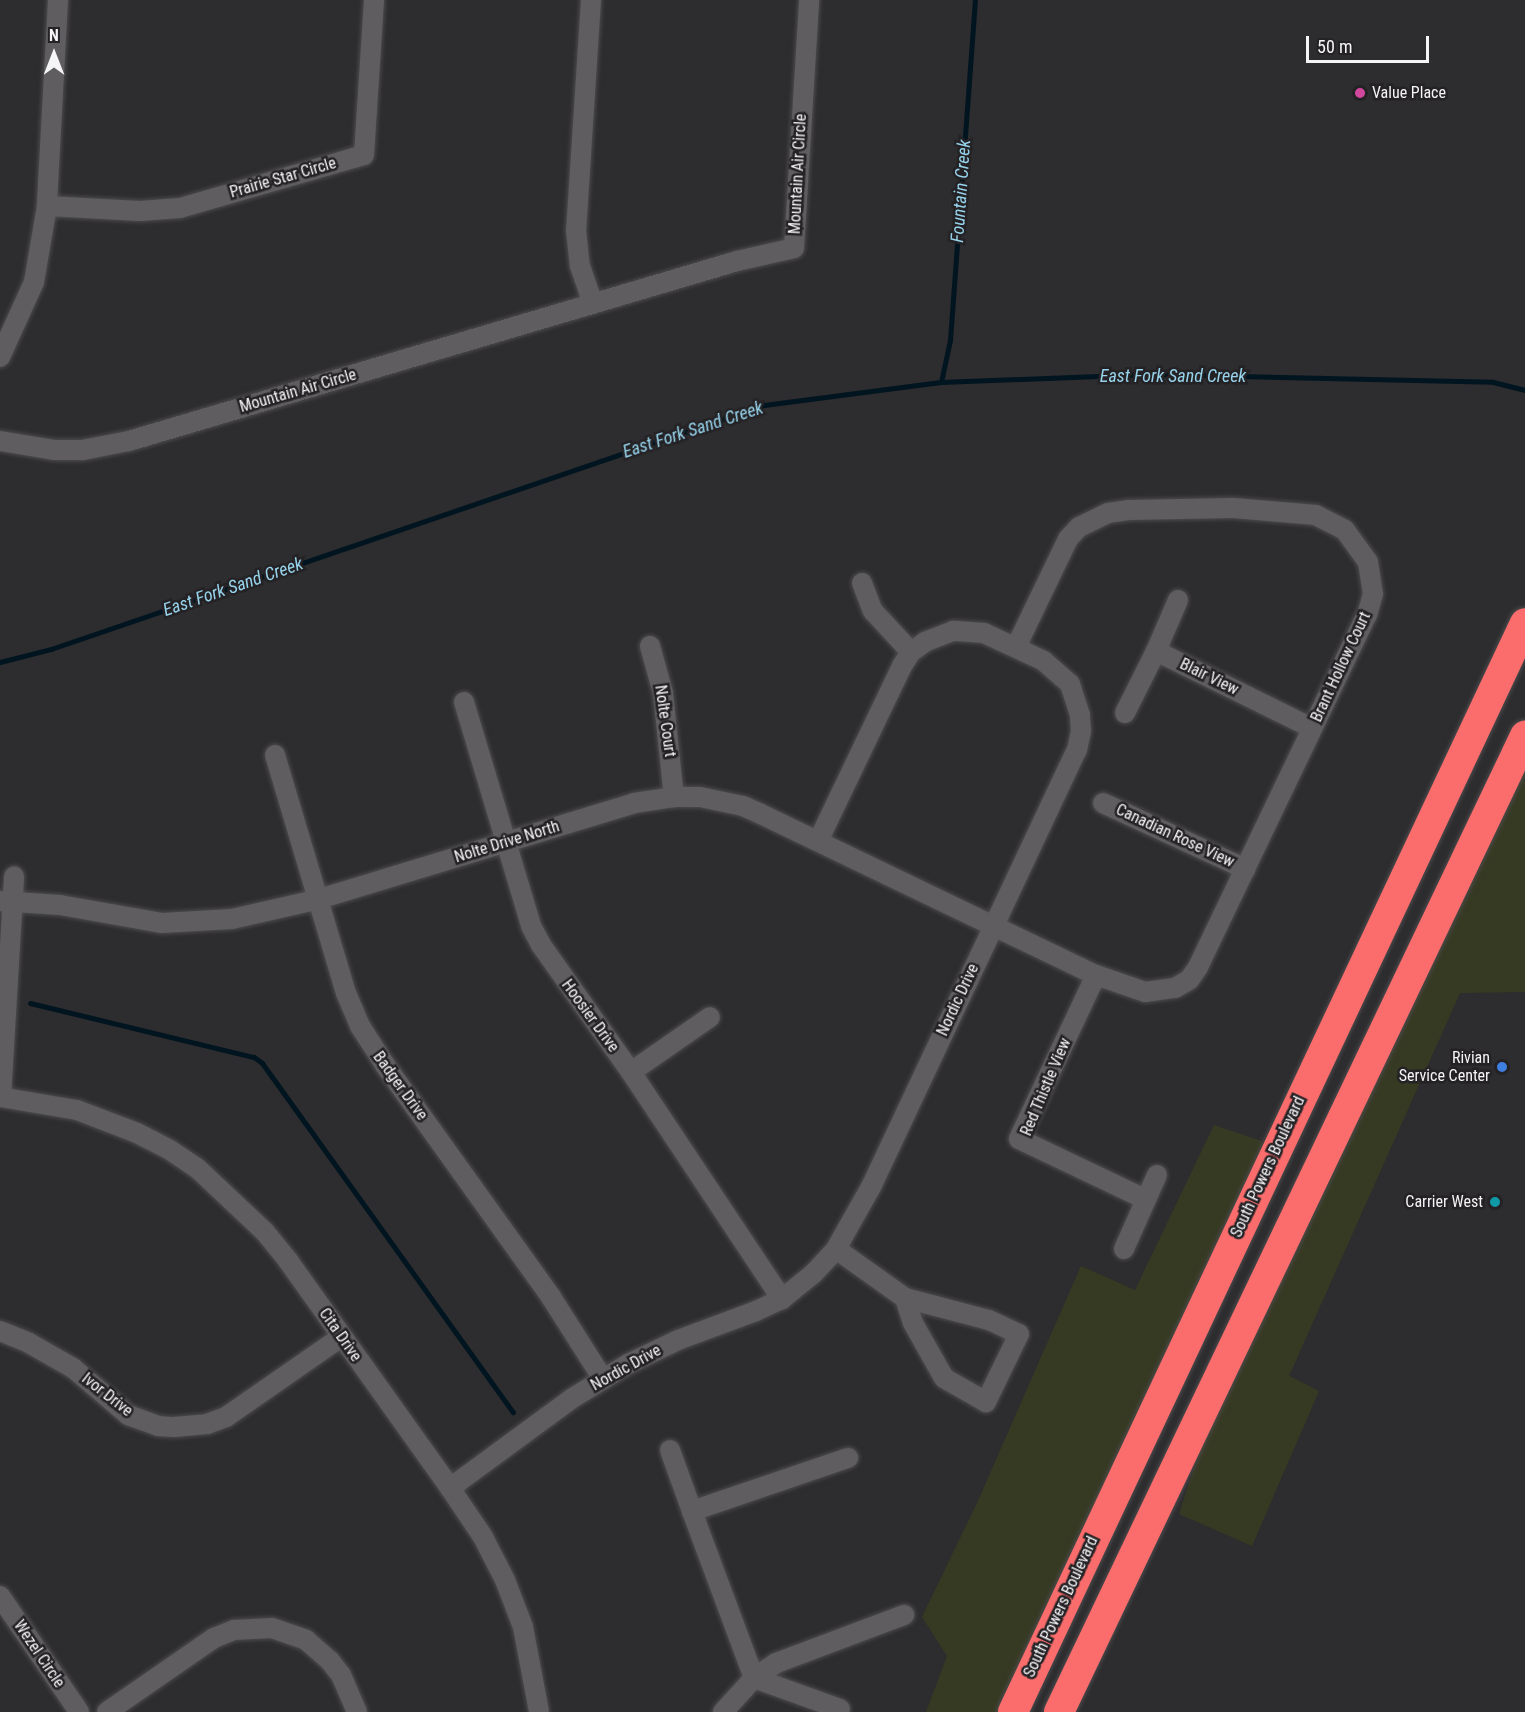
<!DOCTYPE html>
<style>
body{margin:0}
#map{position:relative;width:1525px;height:1712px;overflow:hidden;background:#2d2c2e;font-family:"Roboto Condensed",sans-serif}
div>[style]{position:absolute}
.green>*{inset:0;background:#373a23}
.stream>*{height:5px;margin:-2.5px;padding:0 2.5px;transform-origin:2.5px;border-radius:2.5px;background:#00151f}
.roads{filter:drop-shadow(0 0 2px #4c4b4d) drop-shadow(0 0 2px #4c4b4d)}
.minor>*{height:20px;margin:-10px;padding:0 10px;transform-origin:10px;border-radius:10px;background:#5f5d60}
.highway>*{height:30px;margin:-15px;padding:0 15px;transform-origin:15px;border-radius:15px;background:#fb6c6c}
.dots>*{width:16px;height:16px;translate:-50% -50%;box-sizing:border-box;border:3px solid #242225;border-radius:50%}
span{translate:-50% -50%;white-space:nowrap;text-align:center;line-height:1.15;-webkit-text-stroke:5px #242225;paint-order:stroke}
.poi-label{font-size:16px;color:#f5f4f6}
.left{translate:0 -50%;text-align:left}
.right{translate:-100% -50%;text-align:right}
.street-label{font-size:16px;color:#f5f4f6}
.water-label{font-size:18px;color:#97d4ec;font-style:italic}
.north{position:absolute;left:24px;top:24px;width:60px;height:60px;-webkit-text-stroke:4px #242225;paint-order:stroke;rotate:0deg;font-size:16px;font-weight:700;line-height:24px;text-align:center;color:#f5f4f6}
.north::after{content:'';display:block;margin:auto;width:21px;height:27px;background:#f5f4f6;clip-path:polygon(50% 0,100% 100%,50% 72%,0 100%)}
.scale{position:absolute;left:1306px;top:36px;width:123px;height:27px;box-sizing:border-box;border:3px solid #f5f4f6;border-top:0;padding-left:8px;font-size:18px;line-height:21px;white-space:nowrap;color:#f5f4f6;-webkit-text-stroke:4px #242225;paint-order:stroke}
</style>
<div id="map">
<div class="green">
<div style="clip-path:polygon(1525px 736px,1525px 992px,1460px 993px,1289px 1376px,1319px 1391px,1252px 1546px,1179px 1514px,1232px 1349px)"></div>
<div style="clip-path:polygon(1214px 1125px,1262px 1141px,1268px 1169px,1014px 1712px,926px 1712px,947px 1656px,922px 1617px,977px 1503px,1081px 1266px,1135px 1290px)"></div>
</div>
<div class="stream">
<div style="left:941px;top:382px;width:43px;rotate:-77.9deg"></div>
<div style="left:950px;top:340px;width:341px;rotate:-85.8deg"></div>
<div style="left:0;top:662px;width:53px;rotate:-14.3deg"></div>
<div style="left:51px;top:649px;width:754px;rotate:-18.89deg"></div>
<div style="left:764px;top:405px;width:178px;rotate:-7.4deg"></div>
<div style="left:941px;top:382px;width:207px;rotate:-2.2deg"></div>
<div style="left:1148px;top:374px;width:345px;rotate:1.3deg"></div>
<div style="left:1493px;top:382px;width:33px;rotate:14deg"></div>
<div style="left:30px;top:1003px;width:230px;rotate:13.6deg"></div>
<div style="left:254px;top:1057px;width:10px;rotate:37deg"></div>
<div style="left:262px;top:1063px;width:430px;rotate:54.3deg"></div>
</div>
<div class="roads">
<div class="minor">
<div style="left:58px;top:0;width:206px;rotate:93.1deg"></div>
<div style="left:47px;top:206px;width:93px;rotate:3.1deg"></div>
<div style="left:140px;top:211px;width:40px;rotate:-4.3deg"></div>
<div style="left:180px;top:208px;width:191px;rotate:-16.1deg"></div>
<div style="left:364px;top:155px;width:155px;rotate:-86.3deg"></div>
<div style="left:591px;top:0;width:230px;rotate:93.7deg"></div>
<div style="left:576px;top:230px;width:36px;rotate:84deg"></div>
<div style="left:580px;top:266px;width:40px;rotate:71.1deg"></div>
<div style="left:0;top:357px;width:82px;rotate:-65.6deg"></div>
<div style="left:34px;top:282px;width:77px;rotate:-80.3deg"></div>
<div style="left:0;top:441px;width:56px;rotate:9.3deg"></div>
<div style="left:55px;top:450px;width:28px"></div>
<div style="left:83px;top:450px;width:47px;rotate:-11.1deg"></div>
<div style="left:129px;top:441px;width:634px;rotate:-16.49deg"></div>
<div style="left:737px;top:261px;width:58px;rotate:-12.8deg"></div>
<div style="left:794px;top:248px;width:248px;rotate:-86.5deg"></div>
<div style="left:862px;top:583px;width:30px;rotate:69deg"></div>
<div style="left:873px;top:611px;width:56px;rotate:47.2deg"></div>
<div style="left:1178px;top:600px;width:56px;rotate:113.3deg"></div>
<div style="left:1156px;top:651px;width:174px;rotate:26.3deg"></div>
<div style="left:650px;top:646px;width:49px;rotate:74.5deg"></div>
<div style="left:663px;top:693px;width:105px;rotate:84deg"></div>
<div style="left:464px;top:702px;width:234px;rotate:73.3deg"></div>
<div style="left:531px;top:926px;width:21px;rotate:62deg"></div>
<div style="left:541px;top:945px;width:156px;rotate:54.7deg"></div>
<div style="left:631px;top:1072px;width:273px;rotate:56.4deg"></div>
<div style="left:1125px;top:713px;width:69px;rotate:-63.4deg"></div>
<div style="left:275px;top:755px;width:248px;rotate:73.4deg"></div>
<div style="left:346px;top:993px;width:36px;rotate:67deg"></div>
<div style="left:360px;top:1026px;width:46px;rotate:57.3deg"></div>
<div style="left:385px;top:1065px;width:285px;rotate:54.4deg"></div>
<div style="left:551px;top:1297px;width:97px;rotate:57.6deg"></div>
<div style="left:1103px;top:803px;width:157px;rotate:24.8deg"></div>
<div style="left:0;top:901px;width:60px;rotate:3.8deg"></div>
<div style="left:60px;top:905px;width:104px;rotate:10deg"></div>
<div style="left:162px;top:923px;width:70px;rotate:-3.3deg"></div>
<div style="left:232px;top:919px;width:89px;rotate:-12.9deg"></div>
<div style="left:319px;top:899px;width:329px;rotate:-16.9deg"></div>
<div style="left:634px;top:803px;width:40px;rotate:-8.5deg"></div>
<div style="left:674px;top:797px;width:26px"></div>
<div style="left:700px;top:797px;width:44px;rotate:11.8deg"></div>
<div style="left:743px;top:806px;width:20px;rotate:24deg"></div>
<div style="left:761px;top:814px;width:372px;rotate:25.7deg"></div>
<div style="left:1096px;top:975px;width:52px;rotate:19.1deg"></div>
<div style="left:1145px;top:992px;width:30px;rotate:-8deg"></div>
<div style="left:1175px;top:988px;width:16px;rotate:-30deg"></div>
<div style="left:1189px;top:980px;width:16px;rotate:-55deg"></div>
<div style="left:1198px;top:967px;width:390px;rotate:-64.4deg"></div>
<div style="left:1367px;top:615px;width:22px;rotate:-74deg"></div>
<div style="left:1373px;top:594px;width:32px;rotate:-99deg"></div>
<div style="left:1368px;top:562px;width:39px;rotate:-126deg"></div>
<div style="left:1345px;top:530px;width:33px;rotate:-153deg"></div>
<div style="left:1316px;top:515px;width:83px;rotate:-175.2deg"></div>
<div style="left:1233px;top:508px;width:104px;rotate:178.9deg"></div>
<div style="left:1129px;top:510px;width:21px;rotate:172deg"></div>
<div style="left:1108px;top:513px;width:32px;rotate:154deg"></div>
<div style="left:1079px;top:527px;width:16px;rotate:133deg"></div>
<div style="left:1068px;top:539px;width:120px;rotate:115.7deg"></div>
<div style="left:1096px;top:975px;width:181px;rotate:115.2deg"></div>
<div style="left:1019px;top:1139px;width:140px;rotate:25.5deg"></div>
<div style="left:631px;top:1072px;width:96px;rotate:-34.8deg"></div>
<div style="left:0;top:1097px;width:78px;rotate:9.6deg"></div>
<div style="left:77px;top:1110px;width:64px;rotate:21deg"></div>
<div style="left:137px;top:1133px;width:37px;rotate:27deg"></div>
<div style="left:170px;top:1150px;width:32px;rotate:34deg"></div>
<div style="left:197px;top:1168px;width:93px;rotate:43.3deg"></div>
<div style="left:265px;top:1232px;width:38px;rotate:51deg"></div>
<div style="left:289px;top:1262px;width:277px;rotate:54.5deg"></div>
<div style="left:450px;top:1488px;width:59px;rotate:56deg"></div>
<div style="left:483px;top:1537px;width:48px;rotate:62.9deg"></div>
<div style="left:505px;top:1580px;width:50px;rotate:69deg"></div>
<div style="left:523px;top:1627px;width:86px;rotate:79.3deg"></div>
<div style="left:1px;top:1097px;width:221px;rotate:-86.6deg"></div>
<div style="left:836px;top:1249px;width:85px;rotate:35.4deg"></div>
<div style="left:905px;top:1298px;width:87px;rotate:14.7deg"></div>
<div style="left:989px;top:1320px;width:33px;rotate:25deg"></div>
<div style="left:1019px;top:1334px;width:76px;rotate:115.9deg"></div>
<div style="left:986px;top:1402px;width:48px;rotate:-150.3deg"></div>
<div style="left:944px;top:1378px;width:63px;rotate:-119.4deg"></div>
<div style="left:913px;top:1323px;width:26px;rotate:-108deg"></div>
<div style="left:1124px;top:1249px;width:81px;rotate:-66deg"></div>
<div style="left:0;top:1331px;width:31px;rotate:22deg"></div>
<div style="left:29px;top:1343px;width:51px;rotate:29.6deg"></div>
<div style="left:73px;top:1368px;width:72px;rotate:40.5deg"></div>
<div style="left:128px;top:1415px;width:32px;rotate:20deg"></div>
<div style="left:158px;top:1426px;width:16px;rotate:4deg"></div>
<div style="left:174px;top:1427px;width:33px;rotate:-5deg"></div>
<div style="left:207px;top:1424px;width:20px;rotate:-20deg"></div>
<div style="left:226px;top:1417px;width:140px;rotate:-34.8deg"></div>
<div style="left:670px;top:1450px;width:65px;rotate:70.2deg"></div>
<div style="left:450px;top:1488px;width:150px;rotate:-36.3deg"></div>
<div style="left:571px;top:1399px;width:67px;rotate:-31.6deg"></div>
<div style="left:628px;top:1364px;width:55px;rotate:-25.6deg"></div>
<div style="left:678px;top:1340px;width:83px;rotate:-20.4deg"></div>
<div style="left:756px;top:1311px;width:29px;rotate:-25deg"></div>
<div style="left:782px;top:1299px;width:40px;rotate:-39deg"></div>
<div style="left:813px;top:1274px;width:34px;rotate:-47deg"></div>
<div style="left:836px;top:1249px;width:71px;rotate:-60.6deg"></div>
<div style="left:871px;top:1187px;width:483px;rotate:-64.8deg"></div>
<div style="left:1077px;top:750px;width:19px;rotate:-78deg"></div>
<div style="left:1081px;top:731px;width:16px;rotate:-94deg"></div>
<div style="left:1080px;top:715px;width:33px;rotate:-108deg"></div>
<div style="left:1070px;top:684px;width:35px;rotate:-139deg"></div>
<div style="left:1044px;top:661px;width:66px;rotate:-155deg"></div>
<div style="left:984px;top:633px;width:31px;rotate:-176deg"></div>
<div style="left:953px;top:631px;width:30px;rotate:159deg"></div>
<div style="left:925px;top:642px;width:17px;rotate:144deg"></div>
<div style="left:911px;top:652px;width:17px;rotate:123deg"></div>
<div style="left:902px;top:666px;width:194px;rotate:115.6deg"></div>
<div style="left:0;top:1596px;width:140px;rotate:55.7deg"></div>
<div style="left:840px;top:1709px;width:91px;rotate:-160.2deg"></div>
<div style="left:754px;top:1678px;width:178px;rotate:-110.4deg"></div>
<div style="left:692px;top:1511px;width:165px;rotate:-18.8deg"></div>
<div style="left:107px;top:1712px;width:130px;rotate:-34.7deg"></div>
<div style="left:214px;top:1638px;width:22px;rotate:-22deg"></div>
<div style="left:234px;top:1630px;width:38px;rotate:-3deg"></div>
<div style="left:272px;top:1628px;width:36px;rotate:19deg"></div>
<div style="left:306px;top:1640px;width:32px;rotate:41deg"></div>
<div style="left:330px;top:1661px;width:18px;rotate:52deg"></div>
<div style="left:341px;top:1675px;width:40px;rotate:66.6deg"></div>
<div style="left:723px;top:1712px;width:46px;rotate:-47.6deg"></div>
<div style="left:754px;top:1678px;width:27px;rotate:-34deg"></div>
<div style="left:776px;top:1663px;width:137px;rotate:-20.6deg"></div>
</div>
<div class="highway">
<div style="left:1013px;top:1712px;width:1203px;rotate:-64.82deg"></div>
<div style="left:1059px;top:1712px;width:1082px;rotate:-64.48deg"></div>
</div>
</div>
<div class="dots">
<div style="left:1360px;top:93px;background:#d1479c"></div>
<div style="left:1502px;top:1067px;background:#3f7fe0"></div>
<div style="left:1495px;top:1202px;background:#0f9aa8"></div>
</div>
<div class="poi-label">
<span class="left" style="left:1372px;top:93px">Value Place</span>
<span class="right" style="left:1490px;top:1067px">Rivian<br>Service Center</span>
<span class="right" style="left:1483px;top:1202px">Carrier West</span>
</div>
<div class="street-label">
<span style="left:798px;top:174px;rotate:-87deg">Mountain Air Circle</span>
<span style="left:283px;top:178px;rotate:-16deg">Prairie Star Circle</span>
<span style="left:298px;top:391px;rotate:-16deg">Mountain Air Circle</span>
<span style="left:1341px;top:667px;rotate:-65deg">Brant Hollow Court</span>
<span style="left:1209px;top:677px;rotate:26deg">Blair View</span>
<span style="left:665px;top:721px;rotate:82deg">Nolte Court</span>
<span style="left:1175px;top:836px;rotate:25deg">Canadian Rose View</span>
<span style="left:507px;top:842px;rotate:-17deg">Nolte Drive North</span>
<span style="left:958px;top:1000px;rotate:-65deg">Nordic Drive</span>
<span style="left:590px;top:1016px;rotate:54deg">Hoosier Drive</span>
<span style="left:400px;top:1086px;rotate:54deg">Badger Drive</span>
<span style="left:1046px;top:1087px;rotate:-67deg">Red Thistle View</span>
<span style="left:1268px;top:1167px;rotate:-65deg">South Powers Boulevard</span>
<span style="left:340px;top:1335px;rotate:55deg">Cita Drive</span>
<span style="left:626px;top:1368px;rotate:-29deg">Nordic Drive</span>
<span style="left:107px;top:1395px;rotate:38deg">Ivor Drive</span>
<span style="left:1061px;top:1607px;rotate:-65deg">South Powers Boulevard</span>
<span style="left:39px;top:1654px;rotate:56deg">Wezel Circle</span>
</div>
<div class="water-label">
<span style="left:961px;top:191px;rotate:-86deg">Fountain Creek</span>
<span style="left:1173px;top:376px">East Fork Sand Creek</span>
<span style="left:693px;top:430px;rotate:-18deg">East Fork Sand Creek</span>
<span style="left:233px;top:587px;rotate:-19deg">East Fork Sand Creek</span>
</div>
<div class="north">N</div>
<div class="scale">50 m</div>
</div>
